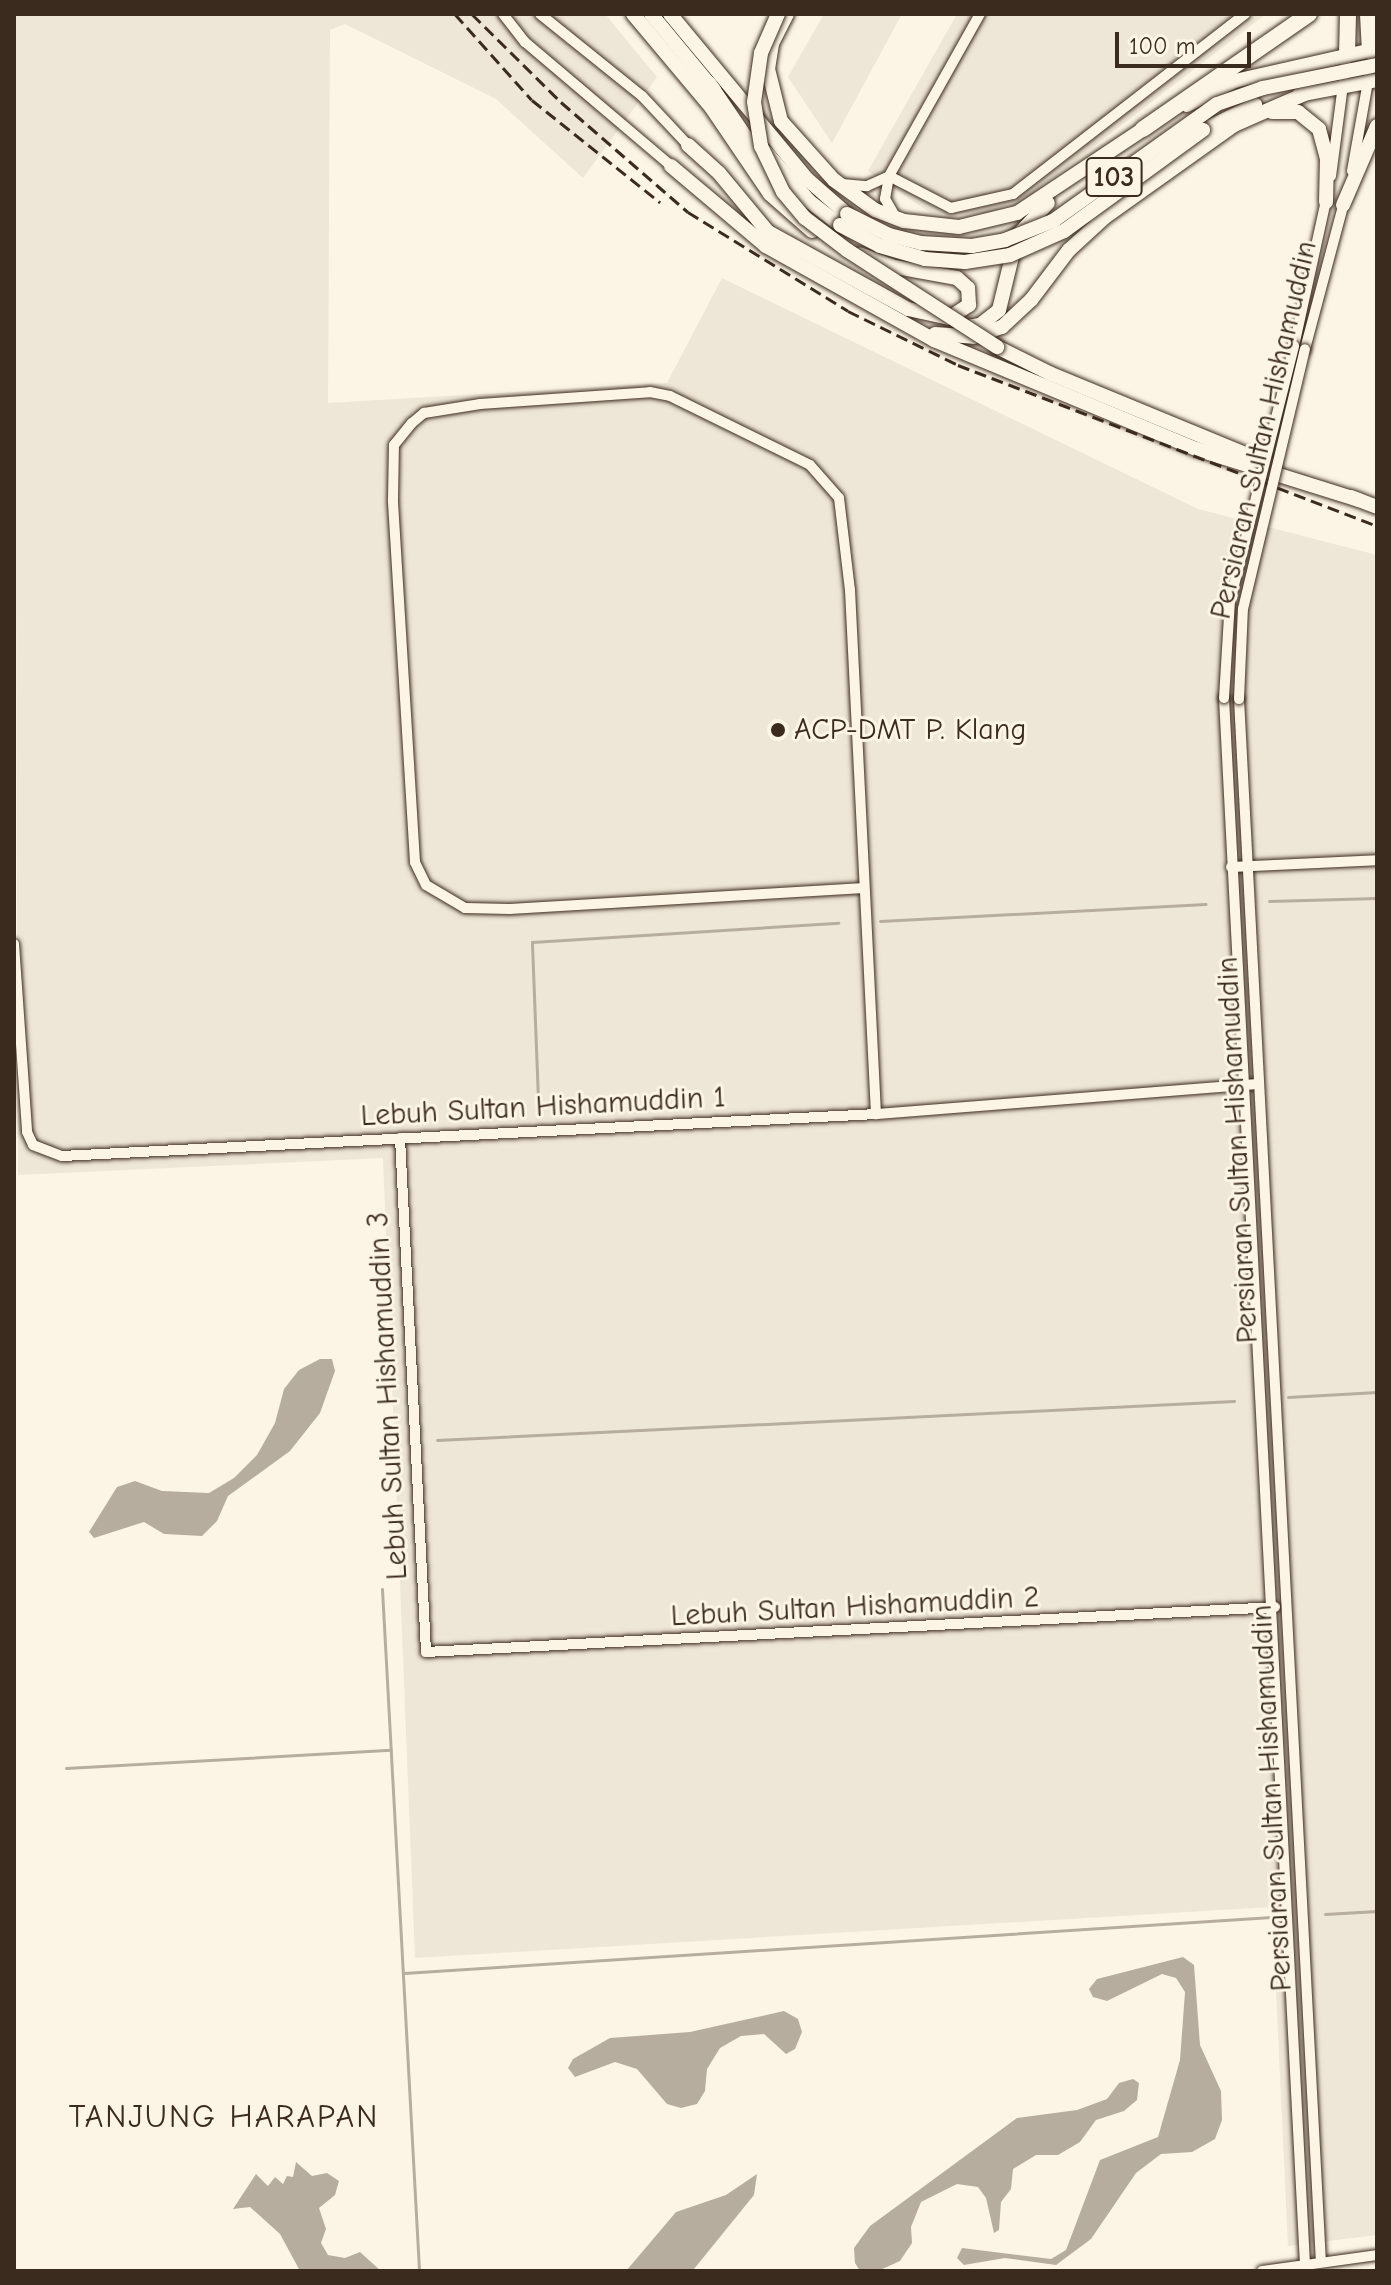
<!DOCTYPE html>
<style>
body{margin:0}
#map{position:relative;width:1391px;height:2285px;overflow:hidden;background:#fcf5e5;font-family:"Comic Neue",sans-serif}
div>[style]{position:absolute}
.built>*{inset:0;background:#eee6d6}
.water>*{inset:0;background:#b7ad9e}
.stream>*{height:3px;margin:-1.5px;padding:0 1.5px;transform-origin:1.5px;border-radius:1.5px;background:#b7ad9e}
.roads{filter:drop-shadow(0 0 2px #3b2a1e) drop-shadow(0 0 2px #3b2a1e)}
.minor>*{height:10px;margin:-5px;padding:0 5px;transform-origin:5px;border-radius:5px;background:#fcf5e5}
.major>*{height:14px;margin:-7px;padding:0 7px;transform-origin:7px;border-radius:7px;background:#fcf5e5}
.highway>*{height:16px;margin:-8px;padding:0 8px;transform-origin:8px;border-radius:8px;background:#fcf5e5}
.rail>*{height:3px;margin-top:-1.5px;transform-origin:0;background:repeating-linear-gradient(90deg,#3b2a1e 0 12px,transparent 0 18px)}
.bridges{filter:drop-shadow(0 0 2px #3b2a1e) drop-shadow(0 0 2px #3b2a1e)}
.minor-bridge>*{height:10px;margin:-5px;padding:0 5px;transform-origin:5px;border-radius:5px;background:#fcf5e5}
.major-bridge>*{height:14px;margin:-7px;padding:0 7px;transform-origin:7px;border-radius:7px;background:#fcf5e5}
.dots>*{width:22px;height:22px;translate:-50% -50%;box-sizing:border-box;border:4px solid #fcf5e5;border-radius:50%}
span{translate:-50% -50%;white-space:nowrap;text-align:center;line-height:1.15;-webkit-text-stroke:6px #fcf5e5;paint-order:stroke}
.shield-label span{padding:2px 6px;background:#fcf5e5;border:2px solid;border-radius:6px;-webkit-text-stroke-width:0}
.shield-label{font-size:28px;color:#3b2a1e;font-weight:700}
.street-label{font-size:30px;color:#3b2a1e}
.poi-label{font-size:30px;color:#3b2a1e}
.left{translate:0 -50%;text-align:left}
.neighbourhood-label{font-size:32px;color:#3b2a1e;letter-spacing:2px}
.frame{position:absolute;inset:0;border:16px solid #3b2a1e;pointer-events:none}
.scale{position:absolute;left:1115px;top:32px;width:136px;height:36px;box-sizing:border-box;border:4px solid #3b2a1e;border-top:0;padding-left:10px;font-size:24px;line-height:28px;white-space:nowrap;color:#3b2a1e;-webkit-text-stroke:6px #fcf5e5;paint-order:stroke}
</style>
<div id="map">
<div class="built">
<div style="clip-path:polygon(14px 14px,605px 14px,657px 77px,583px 178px,496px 99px,345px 24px,330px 30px,328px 403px,667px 383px,722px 278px,1198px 509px,1377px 555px,1377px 2235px,1288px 2246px,1272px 1907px,415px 1958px,383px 1158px,18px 1175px)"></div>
<div style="clip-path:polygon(824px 14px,902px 14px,832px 143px,788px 77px)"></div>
<div style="clip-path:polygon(957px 14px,1266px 14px,1032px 194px,987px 213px,932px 214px,868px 171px)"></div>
</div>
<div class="water">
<div style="clip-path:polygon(320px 1359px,332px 1359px,335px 1371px,320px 1413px,290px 1451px,228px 1496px,217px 1521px,202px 1536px,164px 1534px,144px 1522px,94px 1538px,89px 1532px,117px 1487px,135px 1481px,162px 1491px,209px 1493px,234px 1478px,257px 1455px,275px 1423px,284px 1389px,299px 1370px)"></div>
<div style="clip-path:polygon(1183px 1957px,1194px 1965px,1200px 2045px,1221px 2091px,1222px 2120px,1215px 2139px,1192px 2152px,1161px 2154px,1136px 2173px,1091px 2239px,1056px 2265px,1005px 2258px,964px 2265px,957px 2258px,962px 2248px,1051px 2259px,1066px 2250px,1100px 2160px,1158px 2137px,1180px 2060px,1185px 1992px,1176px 1978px,1162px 1974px,1107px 2001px,1093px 1997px,1089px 1989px,1097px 1979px)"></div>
<div style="clip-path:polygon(784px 2011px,798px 2019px,802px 2032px,795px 2049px,786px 2054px,764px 2034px,741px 2036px,720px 2048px,707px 2069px,705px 2091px,697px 2104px,681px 2108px,667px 2104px,637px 2069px,615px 2062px,575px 2077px,568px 2068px,573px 2059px,610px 2038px,690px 2032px)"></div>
<div style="clip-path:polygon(1133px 2079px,1139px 2083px,1137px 2100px,1124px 2111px,1096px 2120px,1080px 2142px,1058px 2155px,1036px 2155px,1013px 2169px,1011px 2189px,1001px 2202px,999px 2230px,994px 2233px,986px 2198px,978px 2187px,957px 2184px,921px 2202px,911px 2227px,912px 2243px,900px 2261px,878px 2271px,860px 2271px,855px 2263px,854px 2248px,870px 2226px,1017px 2118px,1077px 2110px,1107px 2099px,1119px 2083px)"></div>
<div style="clip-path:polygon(296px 2162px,312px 2176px,327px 2173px,339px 2181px,335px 2195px,319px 2208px,326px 2229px,321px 2243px,328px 2255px,345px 2258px,360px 2252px,381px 2271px,300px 2271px,280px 2234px,250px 2207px,233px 2209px,256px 2174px,268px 2186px,275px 2177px,283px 2184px,287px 2176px,293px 2177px)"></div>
<div style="clip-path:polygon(757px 2174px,754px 2195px,694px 2269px,626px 2271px,676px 2212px,726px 2195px)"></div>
</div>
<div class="stream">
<div style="left:1269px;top:901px;width:108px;rotate:-1.6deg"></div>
<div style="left:880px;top:921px;width:326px;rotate:-3deg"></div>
<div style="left:538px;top:1100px;width:158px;rotate:-92.2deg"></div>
<div style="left:532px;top:942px;width:307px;rotate:-3.6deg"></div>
<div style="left:1288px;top:1397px;width:89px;rotate:-3.2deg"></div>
<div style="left:437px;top:1440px;width:798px;rotate:-2.8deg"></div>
<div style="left:382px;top:1589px;width:683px;rotate:86.89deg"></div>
<div style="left:66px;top:1768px;width:325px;rotate:-3.2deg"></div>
<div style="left:1325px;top:1914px;width:52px;rotate:-3.3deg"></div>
<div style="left:404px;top:1973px;width:871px;rotate:-3.69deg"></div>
</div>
<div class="roads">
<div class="minor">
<div style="left:503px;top:14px;width:36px;rotate:52deg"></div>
<div style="left:525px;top:42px;width:192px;rotate:40.3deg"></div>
<div style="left:540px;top:14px;width:131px;rotate:38.8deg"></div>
<div style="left:642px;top:96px;width:67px;rotate:46.8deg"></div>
<div style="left:1352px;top:171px;width:97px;rotate:-79.9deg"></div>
<div style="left:889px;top:176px;width:70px;rotate:27.3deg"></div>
<div style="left:951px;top:208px;width:64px;rotate:-12.7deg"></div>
<div style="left:1013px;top:194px;width:294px;rotate:-37.8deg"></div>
<div style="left:1331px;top:176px;width:122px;rotate:-82.5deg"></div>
<div style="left:842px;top:184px;width:25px;rotate:5deg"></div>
<div style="left:867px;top:186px;width:24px;rotate:-24deg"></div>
<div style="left:895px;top:216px;width:20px;rotate:-120deg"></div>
<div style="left:885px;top:199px;width:23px;rotate:-80deg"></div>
<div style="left:889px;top:176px;width:186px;rotate:-60.7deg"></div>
<div style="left:1294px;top:346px;width:154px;rotate:-77.6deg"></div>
<div style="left:1305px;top:349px;width:152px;rotate:-75.1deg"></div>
<div style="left:1224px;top:698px;width:1569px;rotate:87.04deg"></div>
<div style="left:1239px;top:699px;width:1565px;rotate:87deg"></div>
<div style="left:1231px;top:867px;width:146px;rotate:-2.7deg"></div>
<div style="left:864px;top:888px;width:355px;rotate:176.6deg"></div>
<div style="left:510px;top:909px;width:45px;rotate:-178.7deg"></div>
<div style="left:465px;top:908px;width:45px;rotate:-149.5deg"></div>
<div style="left:426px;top:885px;width:25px;rotate:-116deg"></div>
<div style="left:415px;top:862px;width:363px;rotate:-93.5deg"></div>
<div style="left:393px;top:500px;width:55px;rotate:-89deg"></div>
<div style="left:394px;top:445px;width:28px;rotate:-51deg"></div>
<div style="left:412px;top:423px;width:16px;rotate:-40deg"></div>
<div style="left:424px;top:413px;width:57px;rotate:-9.1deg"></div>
<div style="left:480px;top:404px;width:170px;rotate:-4deg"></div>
<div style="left:650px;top:392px;width:20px;rotate:11deg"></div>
<div style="left:670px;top:396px;width:156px;rotate:26.2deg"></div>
<div style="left:810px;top:465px;width:44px;rotate:48.7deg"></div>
<div style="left:839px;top:498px;width:93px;rotate:83.2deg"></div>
<div style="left:850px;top:590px;width:525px;rotate:87.16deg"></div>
<div style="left:14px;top:944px;width:188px;rotate:86deg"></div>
<div style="left:27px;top:1132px;width:14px;rotate:65deg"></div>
<div style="left:33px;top:1145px;width:31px;rotate:21deg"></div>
<div style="left:62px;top:1156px;width:815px;rotate:-2.95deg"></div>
<div style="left:876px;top:1114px;width:384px;rotate:-4.5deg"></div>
<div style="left:400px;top:1138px;width:515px;rotate:87.1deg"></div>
<div style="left:426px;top:1652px;width:850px;rotate:-3.03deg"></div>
<div style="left:1262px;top:2271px;width:116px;rotate:-7.9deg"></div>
</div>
<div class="major">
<div style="left:633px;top:14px;width:121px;rotate:50deg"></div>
<div style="left:711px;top:107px;width:105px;rotate:55.9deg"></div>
<div style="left:770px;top:194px;width:56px;rotate:41.4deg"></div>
<div style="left:651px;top:14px;width:99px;rotate:50.3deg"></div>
<div style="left:670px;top:14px;width:214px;rotate:50.3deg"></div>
<div style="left:807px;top:179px;width:53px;rotate:41.2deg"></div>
<div style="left:787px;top:14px;width:34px;rotate:117deg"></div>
<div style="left:772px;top:44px;width:25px;rotate:99deg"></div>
<div style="left:768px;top:69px;width:54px;rotate:76deg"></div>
<div style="left:781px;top:121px;width:79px;rotate:48.1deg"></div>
<div style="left:834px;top:180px;width:51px;rotate:36.2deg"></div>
<div style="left:875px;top:210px;width:31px;rotate:21deg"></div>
<div style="left:904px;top:221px;width:55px;rotate:6.2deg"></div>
<div style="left:959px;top:227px;width:60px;rotate:-13.6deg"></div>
<div style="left:1017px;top:213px;width:161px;rotate:-33.6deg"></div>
<div style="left:709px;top:83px;width:114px;rotate:55.8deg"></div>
<div style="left:1299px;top:95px;width:79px;rotate:-10.9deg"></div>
<div style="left:1187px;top:105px;width:54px;rotate:-26.6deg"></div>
<div style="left:1235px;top:81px;width:146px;rotate:-12.7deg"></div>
<div style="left:1272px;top:112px;width:26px"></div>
<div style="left:1298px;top:112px;width:27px;rotate:39deg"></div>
<div style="left:1319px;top:129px;width:30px;rotate:75deg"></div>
<div style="left:1327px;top:158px;width:44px;rotate:91.3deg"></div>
<div style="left:1203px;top:130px;width:58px;rotate:-25.7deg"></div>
<div style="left:688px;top:145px;width:42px;rotate:42.1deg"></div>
<div style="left:719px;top:173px;width:77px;rotate:50.3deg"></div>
<div style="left:768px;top:232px;width:160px;rotate:28.8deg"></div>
<div style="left:908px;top:309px;width:42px;rotate:12.4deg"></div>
<div style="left:949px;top:318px;width:24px;rotate:-33deg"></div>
<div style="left:969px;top:305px;width:17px;rotate:-93deg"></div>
<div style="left:968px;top:288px;width:15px;rotate:-138deg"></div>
<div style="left:957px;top:278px;width:63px;rotate:-169.9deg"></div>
<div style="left:895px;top:267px;width:37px;rotate:-160deg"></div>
<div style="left:766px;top:152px;width:65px;rotate:48.7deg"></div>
<div style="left:809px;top:201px;width:39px;rotate:38deg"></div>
<div style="left:671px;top:166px;width:124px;rotate:40.1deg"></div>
<div style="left:766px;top:246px;width:193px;rotate:29.2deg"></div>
<div style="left:934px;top:340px;width:284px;rotate:22.6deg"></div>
<div style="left:1196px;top:449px;width:171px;rotate:17.4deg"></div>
<div style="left:1343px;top:205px;width:86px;rotate:-66.7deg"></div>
<div style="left:961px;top:328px;width:19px;rotate:-9deg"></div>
<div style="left:980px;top:325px;width:24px;rotate:-38deg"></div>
<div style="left:999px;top:310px;width:76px;rotate:-76.3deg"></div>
<div style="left:1017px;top:236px;width:45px;rotate:-46.8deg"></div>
<div style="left:935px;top:334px;width:39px;rotate:4deg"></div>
<div style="left:974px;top:337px;width:30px;rotate:-20deg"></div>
<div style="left:1002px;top:327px;width:40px;rotate:-43deg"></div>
<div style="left:1031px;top:300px;width:63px;rotate:-52.8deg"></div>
<div style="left:1069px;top:250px;width:49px;rotate:-42.5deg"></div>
<div style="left:1105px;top:217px;width:158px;rotate:-35.5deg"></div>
<div style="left:1234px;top:125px;width:80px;rotate:-23.7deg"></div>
<div style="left:997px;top:347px;width:60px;rotate:26.6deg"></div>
<div style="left:1051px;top:374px;width:239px;rotate:22.4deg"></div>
<div style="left:1351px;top:497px;width:28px;rotate:21deg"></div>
</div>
<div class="highway">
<div style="left:1368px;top:14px;width:37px;rotate:87deg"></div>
<div style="left:1347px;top:55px;width:41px;rotate:-88.6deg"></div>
<div style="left:1143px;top:129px;width:202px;rotate:-34.7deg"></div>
</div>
</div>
<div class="rail">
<div style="left:455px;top:14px;width:115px;rotate:48.2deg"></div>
<div style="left:532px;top:100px;width:164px;rotate:38.6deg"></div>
<div style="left:472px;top:14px;width:125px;rotate:44.7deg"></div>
<div style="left:561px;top:102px;width:168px;rotate:40.9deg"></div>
<div style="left:688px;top:212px;width:188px;rotate:31.7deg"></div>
<div style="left:848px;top:311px;width:123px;rotate:26.1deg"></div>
<div style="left:958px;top:365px;width:449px;rotate:21deg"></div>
</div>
<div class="bridges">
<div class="minor-bridge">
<div style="left:1224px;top:698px;width:97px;rotate:-86.5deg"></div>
<div style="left:1230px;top:601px;width:263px;rotate:-75.9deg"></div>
<div style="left:1239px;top:699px;width:90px;rotate:-87.5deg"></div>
<div style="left:1243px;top:609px;width:267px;rotate:-76.6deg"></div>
</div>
<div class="major-bridge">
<div style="left:778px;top:14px;width:43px;rotate:113.6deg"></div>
<div style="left:761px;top:53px;width:49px;rotate:98.1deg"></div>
<div style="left:754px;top:102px;width:45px;rotate:81deg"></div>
<div style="left:761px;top:146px;width:51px;rotate:64.4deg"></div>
<div style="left:783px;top:192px;width:34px;rotate:50deg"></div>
<div style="left:805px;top:218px;width:53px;rotate:37.3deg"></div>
<div style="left:847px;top:250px;width:179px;rotate:32.9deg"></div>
<div style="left:847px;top:214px;width:47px;rotate:26.6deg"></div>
<div style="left:889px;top:235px;width:33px;rotate:14deg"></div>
<div style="left:921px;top:243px;width:51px;rotate:3.4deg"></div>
<div style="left:972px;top:246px;width:34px;rotate:-10deg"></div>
<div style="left:1005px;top:240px;width:52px;rotate:-21.6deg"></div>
<div style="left:1053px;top:221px;width:201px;rotate:-35.5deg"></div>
<div style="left:1217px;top:104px;width:49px;rotate:-19.2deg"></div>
<div style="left:1263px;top:88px;width:116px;rotate:-11.4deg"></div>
<div style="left:840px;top:225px;width:45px;rotate:27.7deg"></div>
<div style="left:880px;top:246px;width:47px;rotate:16.1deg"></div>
<div style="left:925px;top:259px;width:40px;rotate:4.3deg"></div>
<div style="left:965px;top:262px;width:46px;rotate:-8.8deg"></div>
<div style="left:1010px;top:255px;width:59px;rotate:-24deg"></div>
<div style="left:1064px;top:231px;width:172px;rotate:-36deg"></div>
</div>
</div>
<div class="dots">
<div style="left:778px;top:730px;background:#3b2a1e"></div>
</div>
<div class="shield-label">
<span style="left:1114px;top:177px">103</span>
</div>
<div class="street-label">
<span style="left:1264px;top:430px;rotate:-77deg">Persiaran Sultan Hishamuddin</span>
<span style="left:543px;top:1107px;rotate:-3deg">Lebuh Sultan Hishamuddin 1</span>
<span style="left:1238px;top:1150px;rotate:-93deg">Persiaran Sultan Hishamuddin</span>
<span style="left:388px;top:1396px;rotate:-93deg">Lebuh Sultan Hishamuddin 3</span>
<span style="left:855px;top:1607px;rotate:-3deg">Lebuh Sultan Hishamuddin 2</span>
<span style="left:1272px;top:1798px;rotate:-93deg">Persiaran Sultan Hishamuddin</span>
</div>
<div class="poi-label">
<span class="left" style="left:794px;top:730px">ACP-DMT P. Klang</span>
</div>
<div class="neighbourhood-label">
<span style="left:224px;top:2117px">TANJUNG HARAPAN</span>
</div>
<div class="frame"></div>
<div class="scale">100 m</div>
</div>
